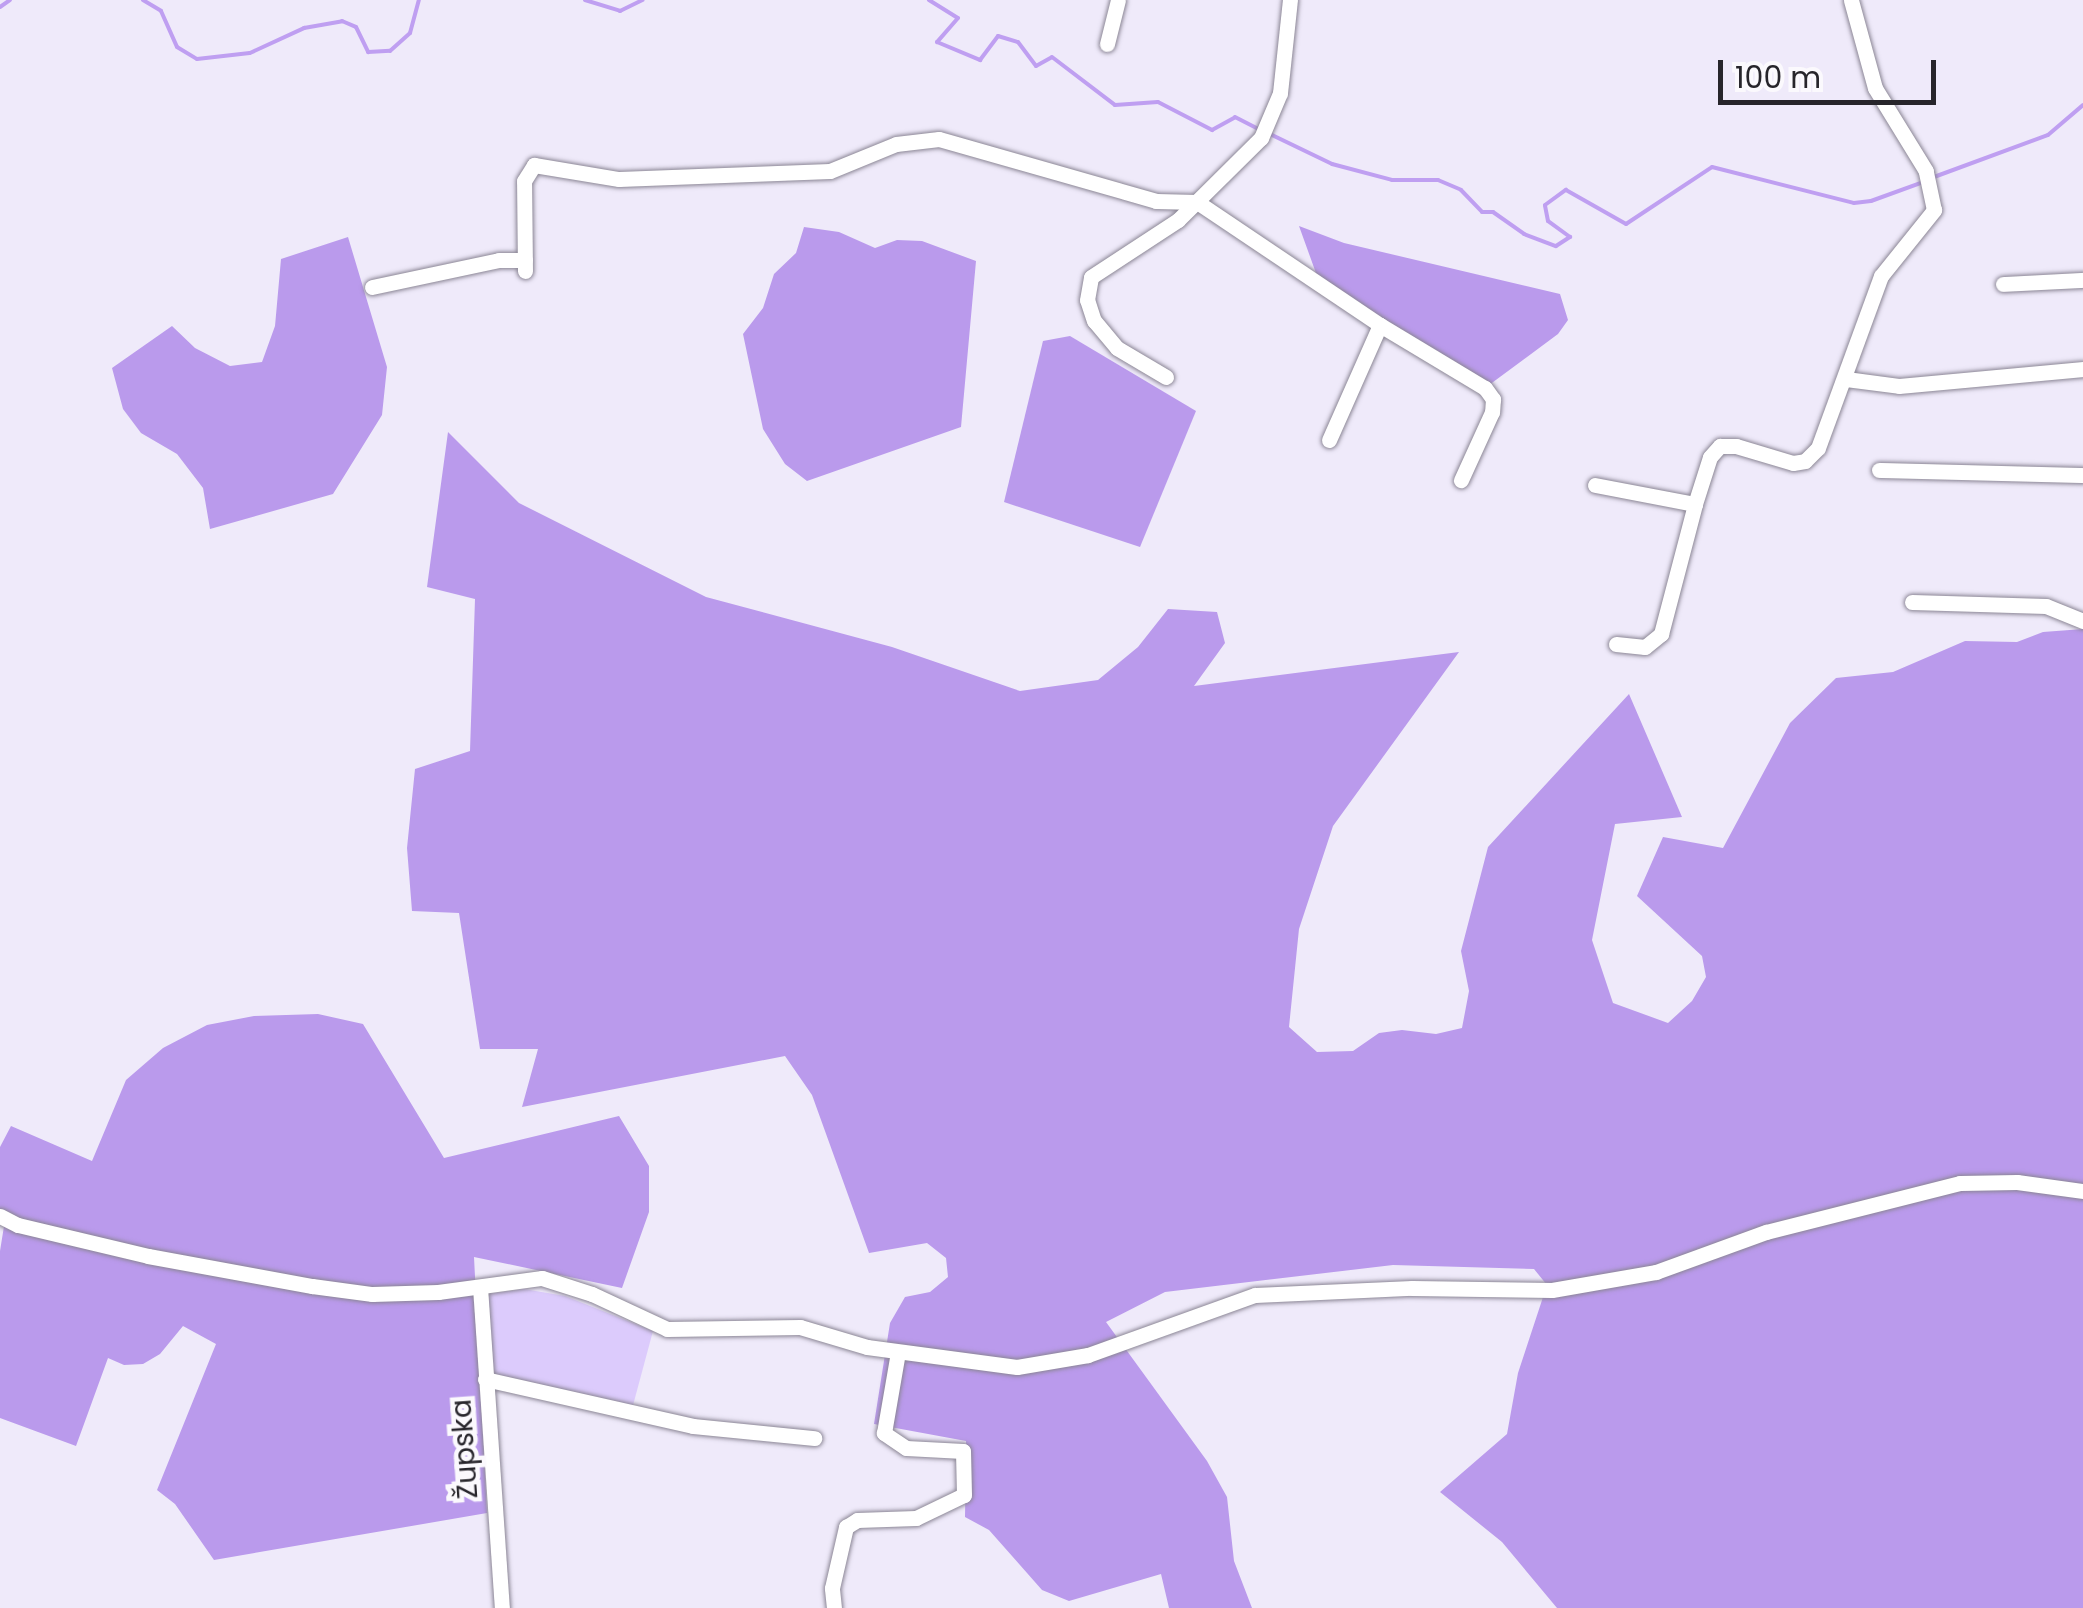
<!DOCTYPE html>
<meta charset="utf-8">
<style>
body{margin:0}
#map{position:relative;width:2083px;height:1608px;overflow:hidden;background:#efeafa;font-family:Poppins,sans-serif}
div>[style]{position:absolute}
.green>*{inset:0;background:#dccbfc}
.forest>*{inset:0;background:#ba9aec}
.stream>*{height:4px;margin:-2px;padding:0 2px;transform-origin:2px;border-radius:2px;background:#bf9ff1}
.roads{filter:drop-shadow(0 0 2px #8b8695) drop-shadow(0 0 2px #8b8695)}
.street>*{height:15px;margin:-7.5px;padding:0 7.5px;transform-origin:7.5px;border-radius:7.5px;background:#fff}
span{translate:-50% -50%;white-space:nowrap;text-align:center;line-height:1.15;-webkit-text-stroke:9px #fbf9fd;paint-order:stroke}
.street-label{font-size:28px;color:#27252b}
.scale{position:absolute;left:1718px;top:60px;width:218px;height:45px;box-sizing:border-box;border:5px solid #27252b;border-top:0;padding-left:12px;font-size:30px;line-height:35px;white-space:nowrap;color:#27252b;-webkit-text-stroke:8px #fbf9fd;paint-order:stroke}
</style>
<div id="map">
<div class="green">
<div style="clip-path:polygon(524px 1289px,565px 1296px,653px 1331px,632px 1409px,490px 1376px,487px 1294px)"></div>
</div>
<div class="forest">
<div style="clip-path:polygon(1299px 226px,1344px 243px,1560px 294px,1568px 320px,1558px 334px,1485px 388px,1321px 287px)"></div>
<div style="clip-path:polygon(804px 227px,839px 232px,875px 248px,897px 240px,922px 241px,976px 261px,961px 427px,807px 481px,785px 464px,763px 429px,743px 334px,763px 308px,774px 274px,796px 253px)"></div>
<div style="clip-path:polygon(348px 237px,387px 367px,382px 415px,333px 494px,210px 529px,203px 488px,177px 454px,141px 433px,123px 409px,112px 368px,172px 326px,195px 348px,230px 366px,262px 362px,275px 326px,281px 259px)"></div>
<div style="clip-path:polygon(1070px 336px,1196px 411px,1140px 547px,1004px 502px,1043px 341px)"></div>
<div style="clip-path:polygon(448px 432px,519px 503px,706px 597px,892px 647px,1020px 691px,1098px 680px,1138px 647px,1168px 609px,1217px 612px,1225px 643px,1194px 686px,1459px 652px,1333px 826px,1299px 929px,1289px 1027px,1317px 1052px,1353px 1051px,1379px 1033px,1402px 1030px,1436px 1034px,1462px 1028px,1469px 991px,1461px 951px,1488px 847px,1629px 694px,1682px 817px,1615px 824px,1592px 940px,1613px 1003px,1668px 1023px,1692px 1001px,1706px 977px,1702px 956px,1637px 896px,1663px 837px,1723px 848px,1790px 723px,1836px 678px,1893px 672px,1965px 641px,2017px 642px,2043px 632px,2083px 629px,2083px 1608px,1557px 1608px,1502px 1542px,1440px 1492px,1507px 1434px,1518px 1373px,1547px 1285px,1534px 1269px,1393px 1265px,1165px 1292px,1106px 1322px,1207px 1461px,1227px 1497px,1234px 1561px,1252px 1608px,1169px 1608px,1161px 1574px,1069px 1601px,1042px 1590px,989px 1530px,965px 1517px,966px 1441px,874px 1424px,890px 1323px,905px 1297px,930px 1292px,948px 1277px,946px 1258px,927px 1243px,869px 1253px,812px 1095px,785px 1056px,522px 1107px,538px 1049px,480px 1049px,459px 913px,412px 911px,407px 848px,415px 769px,470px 751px,475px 599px,427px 587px)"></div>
<div style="clip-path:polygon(318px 1014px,363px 1024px,444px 1158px,619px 1116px,649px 1166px,649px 1212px,622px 1288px,474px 1257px,487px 1513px,214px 1560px,175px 1504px,157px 1490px,216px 1344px,183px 1326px,160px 1354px,143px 1364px,124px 1365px,108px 1358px,76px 1446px,0 1418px,0 1251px,5px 1220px,0 1216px,0 1147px,11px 1126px,92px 1161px,126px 1080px,163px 1048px,207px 1025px,254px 1016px)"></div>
</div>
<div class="stream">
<div style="left:143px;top:0;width:21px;rotate:31deg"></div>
<div style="left:161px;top:11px;width:39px;rotate:66deg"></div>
<div style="left:177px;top:47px;width:23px;rotate:31deg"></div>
<div style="left:197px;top:59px;width:53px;rotate:-6.5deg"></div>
<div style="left:250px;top:53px;width:60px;rotate:-24.8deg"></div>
<div style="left:304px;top:28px;width:39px;rotate:-10deg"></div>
<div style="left:342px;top:21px;width:15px;rotate:23deg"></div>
<div style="left:356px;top:27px;width:28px;rotate:64deg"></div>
<div style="left:368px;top:52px;width:22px;rotate:-3deg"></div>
<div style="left:390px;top:51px;width:27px;rotate:-42deg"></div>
<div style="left:410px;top:33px;width:34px;rotate:-75deg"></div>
<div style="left:585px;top:0;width:37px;rotate:17deg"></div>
<div style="left:620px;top:11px;width:25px;rotate:-26deg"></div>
<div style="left:929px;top:0;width:34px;rotate:32deg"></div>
<div style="left:958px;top:18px;width:32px;rotate:131deg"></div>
<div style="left:937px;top:42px;width:47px;rotate:22.7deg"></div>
<div style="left:980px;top:60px;width:30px;rotate:-53deg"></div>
<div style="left:998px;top:36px;width:21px;rotate:17deg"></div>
<div style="left:1018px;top:42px;width:30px;rotate:53deg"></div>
<div style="left:1036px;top:66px;width:18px;rotate:-29deg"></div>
<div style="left:1052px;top:57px;width:79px;rotate:37.3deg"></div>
<div style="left:1115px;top:105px;width:43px;rotate:-4deg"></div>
<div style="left:1158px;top:102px;width:61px;rotate:27.4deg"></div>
<div style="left:1212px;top:130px;width:26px;rotate:-29deg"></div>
<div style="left:1235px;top:117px;width:29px;rotate:27deg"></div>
<div style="left:0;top:7px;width:12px;rotate:-35deg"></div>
<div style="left:1270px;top:134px;width:69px;rotate:25.8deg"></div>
<div style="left:1332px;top:164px;width:62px;rotate:14.9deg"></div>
<div style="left:1392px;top:180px;width:46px"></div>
<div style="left:1438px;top:180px;width:25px;rotate:23deg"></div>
<div style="left:1461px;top:190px;width:30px;rotate:46deg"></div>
<div style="left:1482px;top:212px;width:11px"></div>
<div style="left:1493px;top:212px;width:38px;rotate:35deg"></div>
<div style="left:1524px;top:234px;width:34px;rotate:21deg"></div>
<div style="left:1556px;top:246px;width:17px;rotate:-33deg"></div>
<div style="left:1570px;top:237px;width:27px;rotate:-144deg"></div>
<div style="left:1548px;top:221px;width:16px;rotate:-101deg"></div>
<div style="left:1545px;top:205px;width:26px;rotate:-36deg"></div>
<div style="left:1566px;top:190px;width:69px;rotate:29.5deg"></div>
<div style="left:1626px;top:224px;width:103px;rotate:-33.5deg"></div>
<div style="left:1712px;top:167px;width:146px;rotate:14.2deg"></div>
<div style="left:1854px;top:203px;width:17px;rotate:-7deg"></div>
<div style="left:1871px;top:201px;width:59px;rotate:-20deg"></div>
<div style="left:1934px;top:177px;width:121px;rotate:-20.2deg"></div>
<div style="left:2048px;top:135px;width:46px;rotate:-40.6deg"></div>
</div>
<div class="roads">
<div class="street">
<div style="left:1107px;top:44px;width:45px;rotate:-76deg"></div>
<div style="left:525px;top:271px;width:90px;rotate:-90.6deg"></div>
<div style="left:524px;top:181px;width:19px;rotate:-58deg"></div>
<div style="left:534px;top:165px;width:86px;rotate:9.4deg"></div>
<div style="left:619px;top:179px;width:211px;rotate:-2.2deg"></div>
<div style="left:830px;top:171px;width:71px;rotate:-22.2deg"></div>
<div style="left:896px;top:144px;width:43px;rotate:-6.6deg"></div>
<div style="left:939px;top:139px;width:226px;rotate:15.9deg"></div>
<div style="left:1156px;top:201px;width:41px;rotate:1.4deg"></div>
<div style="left:1197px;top:202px;width:220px;rotate:33.9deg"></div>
<div style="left:1380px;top:325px;width:122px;rotate:31deg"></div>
<div style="left:1485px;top:388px;width:14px;rotate:54deg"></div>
<div style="left:1493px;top:399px;width:13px;rotate:94deg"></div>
<div style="left:1492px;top:412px;width:75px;rotate:114.5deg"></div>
<div style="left:2003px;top:284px;width:80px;rotate:-2.9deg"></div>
<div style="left:372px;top:287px;width:130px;rotate:-12deg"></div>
<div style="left:499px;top:260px;width:26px"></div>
<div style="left:1166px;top:377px;width:57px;rotate:-149.4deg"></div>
<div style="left:1117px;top:348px;width:35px;rotate:-130deg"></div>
<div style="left:1094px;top:321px;width:22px;rotate:-108deg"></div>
<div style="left:1087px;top:300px;width:23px;rotate:-80deg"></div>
<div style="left:1091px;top:277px;width:104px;rotate:-33.2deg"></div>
<div style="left:1178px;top:220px;width:117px;rotate:-44.7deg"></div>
<div style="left:1261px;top:138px;width:49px;rotate:-67.1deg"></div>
<div style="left:1280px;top:93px;width:94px;rotate:-83.9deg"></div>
<div style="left:1846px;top:379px;width:53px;rotate:7.5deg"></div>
<div style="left:1899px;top:386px;width:185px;rotate:-5.3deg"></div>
<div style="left:1329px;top:440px;width:126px;rotate:-66.1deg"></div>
<div style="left:1879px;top:470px;width:204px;rotate:1.4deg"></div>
<div style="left:1595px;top:485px;width:102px;rotate:10.8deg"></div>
<div style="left:1695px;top:504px;width:49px;rotate:-72.3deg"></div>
<div style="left:1710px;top:457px;width:15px;rotate:-48deg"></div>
<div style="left:1720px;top:446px;width:16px"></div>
<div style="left:1736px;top:446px;width:59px;rotate:16.6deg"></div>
<div style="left:1793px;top:463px;width:12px;rotate:-9deg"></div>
<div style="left:1805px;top:461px;width:18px;rotate:-45deg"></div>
<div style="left:1818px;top:448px;width:183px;rotate:-69.9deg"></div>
<div style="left:1881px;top:276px;width:85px;rotate:-51.2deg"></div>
<div style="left:1934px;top:210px;width:40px;rotate:-102deg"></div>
<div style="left:1926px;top:171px;width:97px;rotate:-121.6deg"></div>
<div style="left:1875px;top:88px;width:91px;rotate:-105.3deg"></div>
<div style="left:1912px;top:602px;width:134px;rotate:1.7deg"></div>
<div style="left:2046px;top:606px;width:40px;rotate:22deg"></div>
<div style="left:1616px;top:644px;width:29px;rotate:6deg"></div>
<div style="left:1645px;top:647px;width:21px;rotate:-39deg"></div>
<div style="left:1661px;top:634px;width:134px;rotate:-75.3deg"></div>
<div style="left:0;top:1216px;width:20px;rotate:27deg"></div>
<div style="left:18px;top:1225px;width:134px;rotate:13.4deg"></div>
<div style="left:148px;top:1256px;width:167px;rotate:10.4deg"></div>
<div style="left:312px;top:1286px;width:61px;rotate:7.6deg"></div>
<div style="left:372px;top:1294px;width:66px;rotate:-1.7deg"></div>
<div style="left:438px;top:1292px;width:105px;rotate:-7.7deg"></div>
<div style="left:542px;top:1278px;width:52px;rotate:17.7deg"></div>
<div style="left:592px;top:1294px;width:83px;rotate:25deg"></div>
<div style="left:667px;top:1329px;width:133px;rotate:-0.9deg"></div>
<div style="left:800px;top:1327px;width:70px;rotate:16.6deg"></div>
<div style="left:867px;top:1347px;width:151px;rotate:7.6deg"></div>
<div style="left:1017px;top:1367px;width:72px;rotate:-9.6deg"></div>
<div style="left:1088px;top:1355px;width:177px;rotate:-19.8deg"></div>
<div style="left:1255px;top:1295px;width:157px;rotate:-2.6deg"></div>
<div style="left:1412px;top:1288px;width:140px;rotate:0.8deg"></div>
<div style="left:1552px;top:1290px;width:106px;rotate:-9.8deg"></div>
<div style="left:1656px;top:1272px;width:117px;rotate:-20deg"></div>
<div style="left:1766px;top:1232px;width:200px;rotate:-14.2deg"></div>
<div style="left:1960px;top:1183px;width:57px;rotate:-1deg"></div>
<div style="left:2017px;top:1182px;width:67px;rotate:7.8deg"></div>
<div style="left:480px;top:1287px;width:322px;rotate:86.1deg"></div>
<div style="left:485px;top:1379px;width:213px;rotate:12.7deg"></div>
<div style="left:693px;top:1426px;width:122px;rotate:5.7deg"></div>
<div style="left:834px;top:1608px;width:20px;rotate:-96deg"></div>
<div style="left:832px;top:1588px;width:63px;rotate:-77.1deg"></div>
<div style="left:846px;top:1527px;width:13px;rotate:-32deg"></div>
<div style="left:857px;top:1520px;width:59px;rotate:-1.9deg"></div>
<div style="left:916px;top:1518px;width:53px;rotate:-25.6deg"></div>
<div style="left:964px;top:1495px;width:44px;rotate:-91.3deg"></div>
<div style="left:963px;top:1451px;width:57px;rotate:-177deg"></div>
<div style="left:906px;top:1448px;width:27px;rotate:-146deg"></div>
<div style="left:884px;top:1433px;width:82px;rotate:-80.2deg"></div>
</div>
</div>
<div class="street-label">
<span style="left:465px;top:1449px;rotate:-94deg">Župska</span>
</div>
<div class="scale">100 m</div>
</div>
